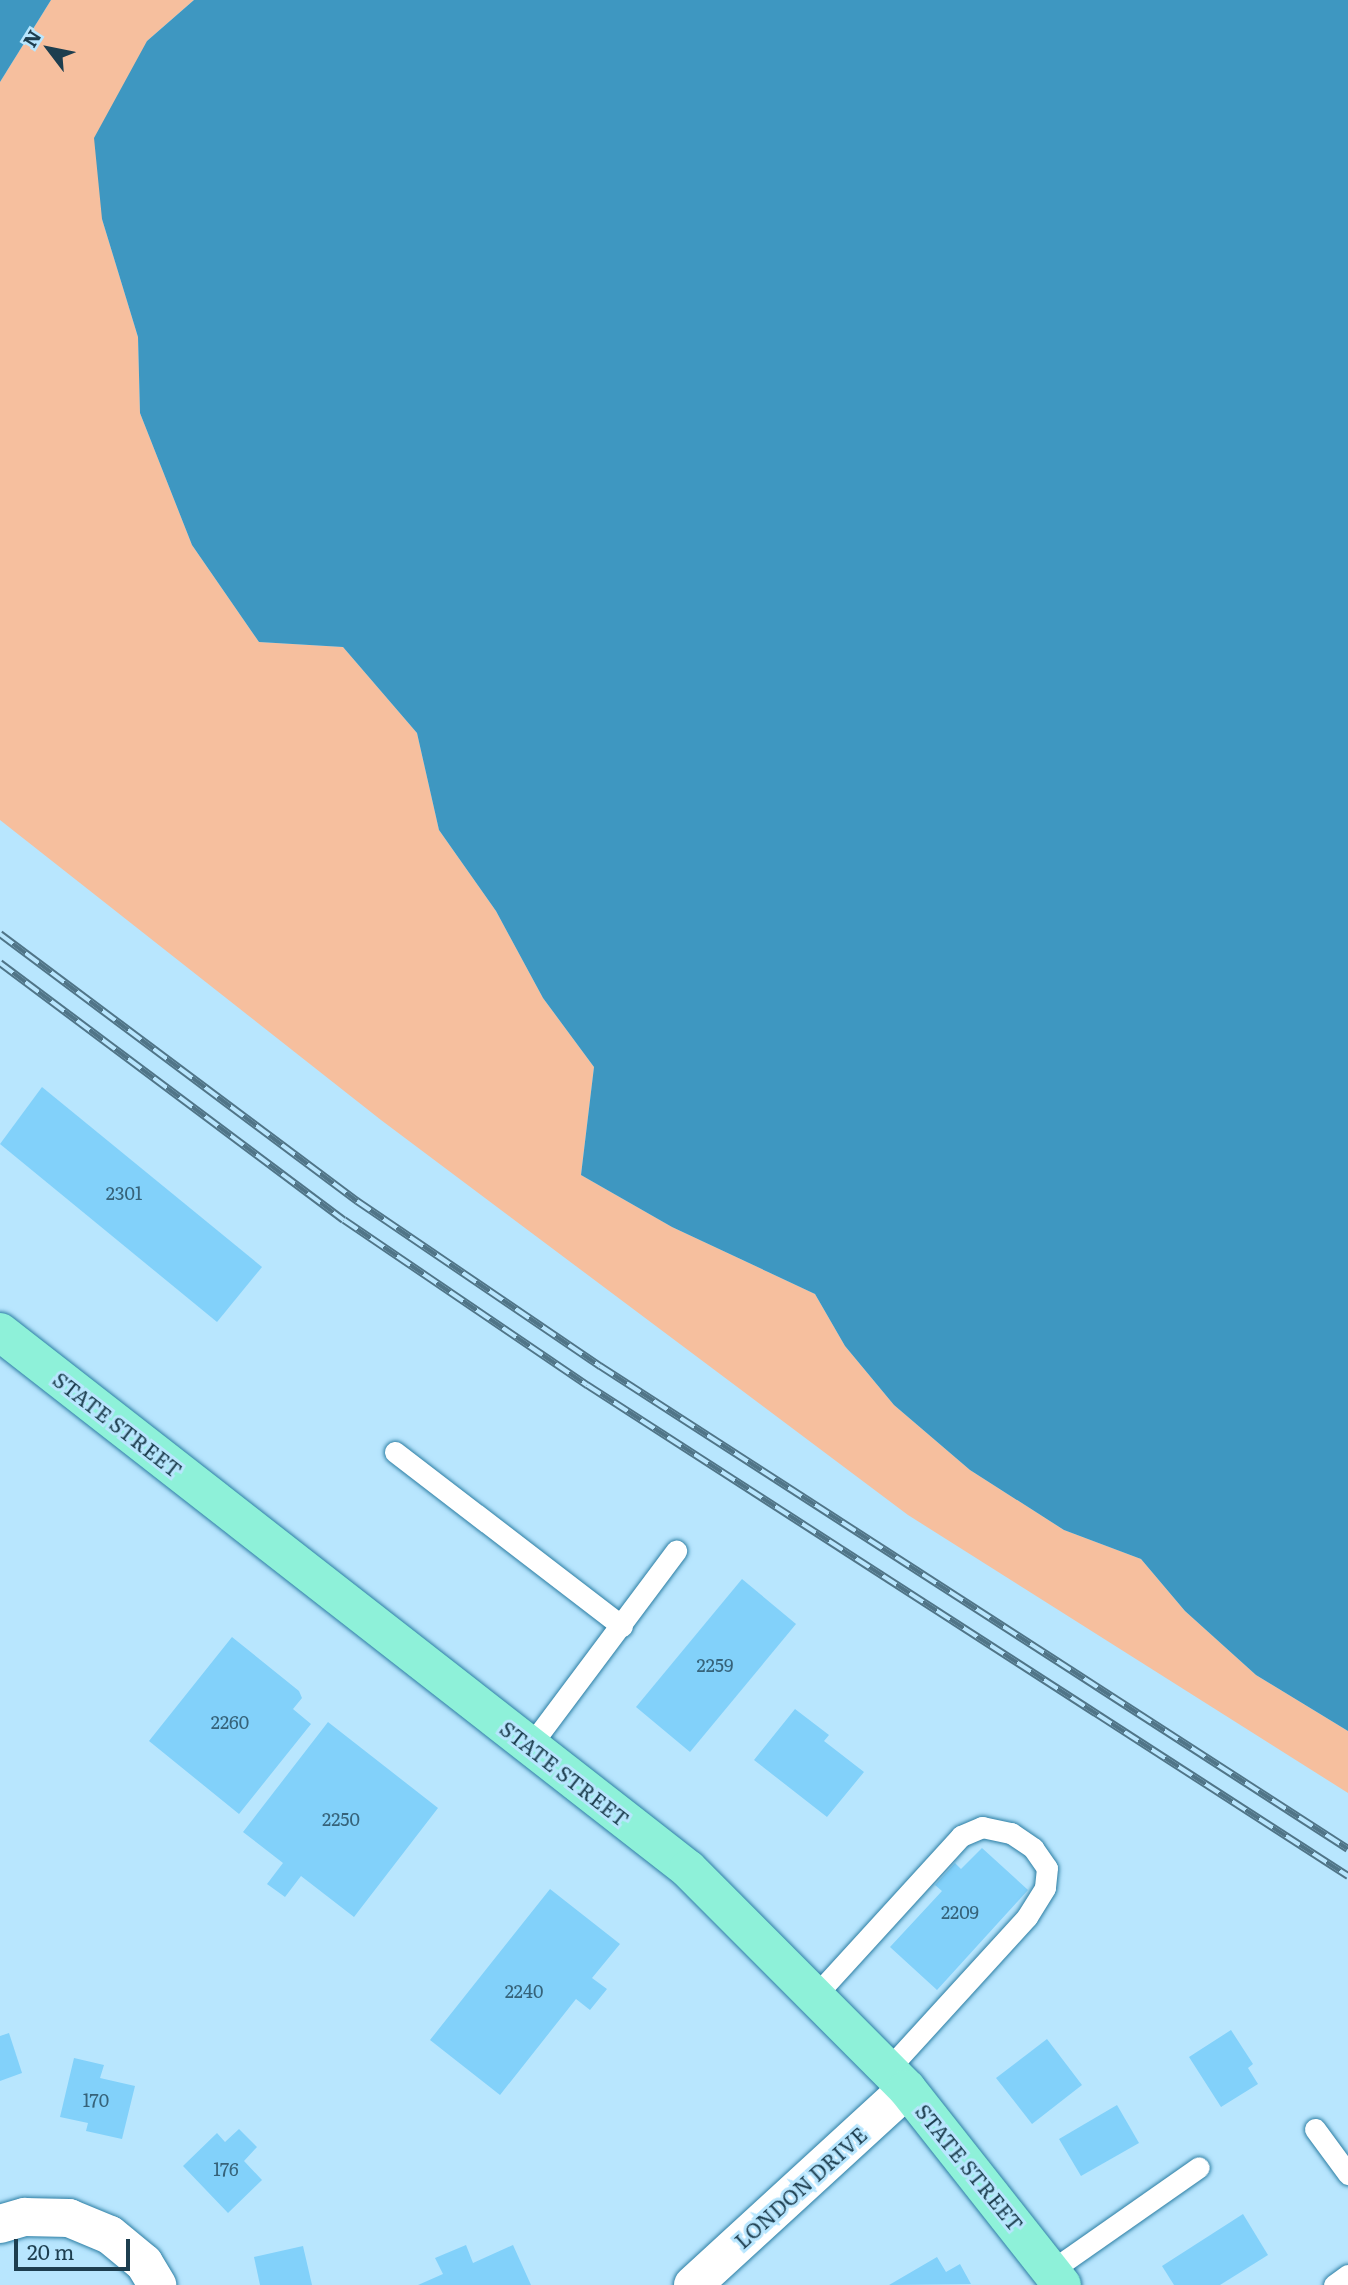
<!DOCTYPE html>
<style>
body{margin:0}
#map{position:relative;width:1348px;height:2285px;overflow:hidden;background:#b8e6fe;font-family:Literata,serif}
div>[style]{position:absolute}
.green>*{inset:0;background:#f6bf9e}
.water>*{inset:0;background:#3e97c1}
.building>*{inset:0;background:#82d1fa}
.roads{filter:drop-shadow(0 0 2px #2b7da3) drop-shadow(0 0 2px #2b7da3)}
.lane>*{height:21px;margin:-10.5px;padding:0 10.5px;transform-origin:10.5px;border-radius:10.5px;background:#fff}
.street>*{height:38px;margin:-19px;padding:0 19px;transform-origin:19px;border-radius:19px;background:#fff}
.primary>*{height:38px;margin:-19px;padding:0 19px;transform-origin:19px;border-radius:19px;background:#8ef1d9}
.rail>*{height:8px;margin-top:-4px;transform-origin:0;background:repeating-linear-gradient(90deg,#b8e6fe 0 16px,#507588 0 32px);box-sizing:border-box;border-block:2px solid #507588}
span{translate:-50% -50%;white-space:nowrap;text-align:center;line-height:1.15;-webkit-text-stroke:6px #b8e6fe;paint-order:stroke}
.number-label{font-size:18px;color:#36637a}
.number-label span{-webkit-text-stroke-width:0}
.street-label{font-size:21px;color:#1d3e4f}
.north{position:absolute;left:14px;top:14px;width:70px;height:70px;-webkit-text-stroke:5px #b8e6fe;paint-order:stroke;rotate:302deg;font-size:19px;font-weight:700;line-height:28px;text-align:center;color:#1d3e4f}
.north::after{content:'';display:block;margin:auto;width:24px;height:32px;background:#1d3e4f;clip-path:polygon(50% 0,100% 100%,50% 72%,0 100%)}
.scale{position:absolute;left:14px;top:2239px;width:116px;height:32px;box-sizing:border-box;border:4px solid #1d3e4f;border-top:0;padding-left:9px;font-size:21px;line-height:24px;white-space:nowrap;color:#1d3e4f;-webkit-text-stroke:5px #b8e6fe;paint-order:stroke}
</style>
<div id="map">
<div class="green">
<div style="clip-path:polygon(51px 0,194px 0,147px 41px,102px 219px,138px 337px,140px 413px,192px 545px,259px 642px,343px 647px,417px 733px,439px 830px,496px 911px,543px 998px,594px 1067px,581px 1175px,672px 1227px,815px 1294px,845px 1346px,894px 1405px,970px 1470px,1064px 1530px,1141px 1559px,1185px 1611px,1256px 1675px,1348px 1731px,1348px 1793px,908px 1515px,381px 1120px,0 820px,0 82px)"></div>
</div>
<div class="water">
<div style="clip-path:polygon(0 0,51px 0,0 82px)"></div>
<div style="clip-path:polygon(194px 0,1348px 0,1348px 1731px,1256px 1675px,1185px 1611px,1141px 1559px,1064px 1530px,970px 1470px,894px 1405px,845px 1346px,815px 1294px,672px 1227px,581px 1175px,594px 1067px,543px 998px,496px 911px,439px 830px,417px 733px,343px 647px,259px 642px,192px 545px,140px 413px,138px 337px,102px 219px,94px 138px,147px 41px)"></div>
</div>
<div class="building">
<div style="clip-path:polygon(42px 1087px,262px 1267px,217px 1322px,0 1144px)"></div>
<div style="clip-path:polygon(742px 1579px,796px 1624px,690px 1752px,636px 1707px)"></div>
<div style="clip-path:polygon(232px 1637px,299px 1691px,302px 1698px,293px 1709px,311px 1724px,239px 1814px,149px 1741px)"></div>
<div style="clip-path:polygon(795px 1709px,829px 1735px,824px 1741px,864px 1772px,827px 1817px,754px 1760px)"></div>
<div style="clip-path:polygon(328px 1722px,438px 1808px,354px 1917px,301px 1876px,285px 1897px,267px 1884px,283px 1863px,243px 1832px)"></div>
<div style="clip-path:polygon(982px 1848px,1028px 1890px,937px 1990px,890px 1947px,942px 1891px,935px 1885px,955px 1863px,961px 1869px)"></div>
<div style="clip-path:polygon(550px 1889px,620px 1944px,592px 1978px,607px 1989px,590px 2010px,576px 1999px,500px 2095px,430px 2040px)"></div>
<div style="clip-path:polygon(1231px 2030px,1253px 2064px,1248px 2068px,1258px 2084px,1221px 2107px,1189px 2057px)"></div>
<div style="clip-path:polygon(9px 2033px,22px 2073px,0 2081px,0 2036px)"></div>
<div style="clip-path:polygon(1047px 2039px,1082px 2085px,1032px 2124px,996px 2078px)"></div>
<div style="clip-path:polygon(74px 2058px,104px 2065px,100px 2078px,135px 2086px,122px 2139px,86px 2131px,88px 2123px,60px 2117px)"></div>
<div style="clip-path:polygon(1117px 2105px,1139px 2143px,1081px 2176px,1059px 2139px)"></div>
<div style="clip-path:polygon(239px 2129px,257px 2147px,244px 2161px,262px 2180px,228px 2213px,183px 2166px,217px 2133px,225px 2142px)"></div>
<div style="clip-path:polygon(1243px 2214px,1268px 2255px,1220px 2285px,1174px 2285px,1162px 2266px)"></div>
<div style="clip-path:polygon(466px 2245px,473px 2263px,513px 2245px,531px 2285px,418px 2285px,443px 2274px,435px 2258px)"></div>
<div style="clip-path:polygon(303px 2246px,312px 2285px,260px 2285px,254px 2257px)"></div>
<div style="clip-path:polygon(937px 2257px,946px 2272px,960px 2264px,971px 2284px,889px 2285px)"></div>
</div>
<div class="roads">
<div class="lane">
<div style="left:395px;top:1452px;width:286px;rotate:37.5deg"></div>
<div style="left:530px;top:1746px;width:244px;rotate:-53.2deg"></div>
<div style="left:815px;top:1996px;width:217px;rotate:-47.6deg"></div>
<div style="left:961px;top:1836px;width:23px;rotate:-23deg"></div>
<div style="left:982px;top:1827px;width:30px;rotate:12deg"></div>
<div style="left:1011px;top:1833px;width:27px;rotate:34deg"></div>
<div style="left:1033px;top:1848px;width:24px;rotate:55deg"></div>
<div style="left:1047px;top:1868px;width:20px;rotate:96deg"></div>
<div style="left:1045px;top:1888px;width:34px;rotate:122deg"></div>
<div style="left:1027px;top:1917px;width:206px;rotate:132.4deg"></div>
<div style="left:1315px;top:2129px;width:56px;rotate:53.7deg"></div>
<div style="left:1052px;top:2270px;width:179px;rotate:-35deg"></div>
<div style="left:1334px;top:2285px;width:17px;rotate:-36deg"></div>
</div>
<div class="street">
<div style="left:0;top:2224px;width:26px;rotate:-16deg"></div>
<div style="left:25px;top:2217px;width:44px;rotate:1.3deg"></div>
<div style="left:69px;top:2218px;width:44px;rotate:22.5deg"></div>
<div style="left:110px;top:2235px;width:44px;rotate:39.5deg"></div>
<div style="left:144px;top:2263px;width:26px;rotate:59deg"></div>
<div style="left:693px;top:2285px;width:290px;rotate:-42.5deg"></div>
</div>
<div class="primary">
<div style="left:0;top:1332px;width:873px;rotate:37.97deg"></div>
<div style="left:688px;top:1869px;width:310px;rotate:45.1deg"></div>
<div style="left:907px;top:2089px;width:250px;rotate:51.7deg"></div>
</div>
</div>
<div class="rail">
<div style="left:0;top:934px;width:446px;rotate:36.8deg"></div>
<div style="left:357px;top:1201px;width:294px;rotate:34.2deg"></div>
<div style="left:600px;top:1366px;width:890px;rotate:32.85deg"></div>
<div style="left:0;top:963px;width:429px;rotate:36.8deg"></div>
<div style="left:344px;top:1220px;width:294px;rotate:34.2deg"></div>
<div style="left:587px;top:1385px;width:906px;rotate:32.83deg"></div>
</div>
<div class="number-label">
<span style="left:124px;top:1193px">2301</span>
<span style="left:715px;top:1665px">2259</span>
<span style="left:230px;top:1722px">2260</span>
<span style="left:341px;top:1819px">2250</span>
<span style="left:960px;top:1912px">2209</span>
<span style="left:524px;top:1991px">2240</span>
<span style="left:96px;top:2100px">170</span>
<span style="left:226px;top:2169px">176</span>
</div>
<div class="street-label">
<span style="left:118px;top:1424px;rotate:38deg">STATE STREET</span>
<span style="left:565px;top:1773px;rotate:38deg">STATE STREET</span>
<span style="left:970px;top:2167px;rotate:51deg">STATE STREET</span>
<span style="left:800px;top:2187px;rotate:-42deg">LONDON DRIVE</span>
</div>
<div class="north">N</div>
<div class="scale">20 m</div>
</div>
